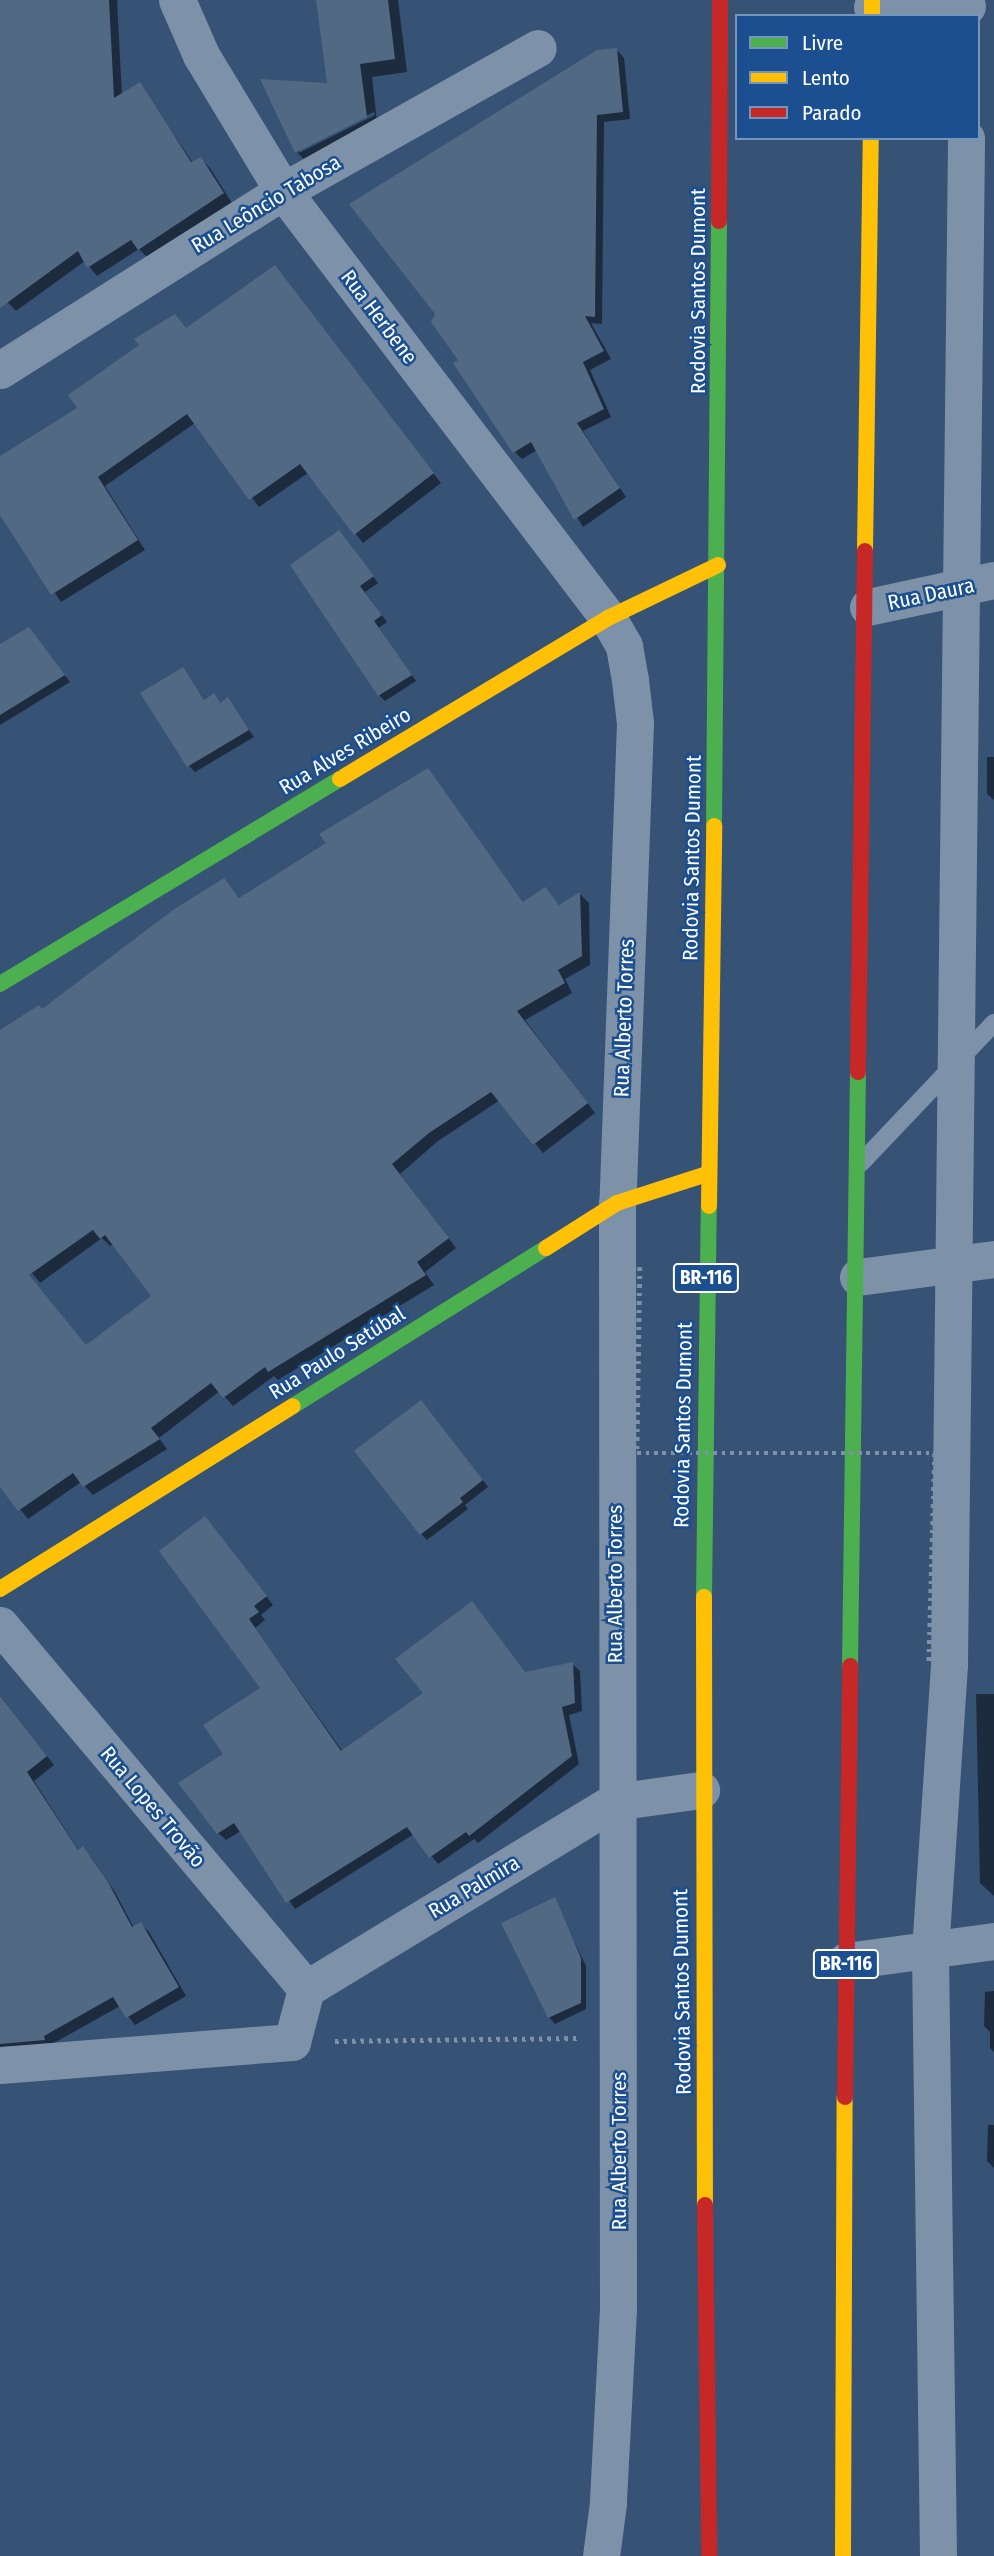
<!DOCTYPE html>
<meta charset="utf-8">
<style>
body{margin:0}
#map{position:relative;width:994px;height:2556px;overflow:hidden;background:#365274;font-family:"Fira Sans Condensed",sans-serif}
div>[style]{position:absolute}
.shadow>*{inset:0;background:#0007}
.building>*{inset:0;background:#526984}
.path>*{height:4.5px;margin-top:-2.25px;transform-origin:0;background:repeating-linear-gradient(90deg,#7d92a8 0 3.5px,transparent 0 8.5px)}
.lane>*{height:18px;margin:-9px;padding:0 9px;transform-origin:9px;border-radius:9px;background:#7d92a8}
.street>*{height:37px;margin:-18.5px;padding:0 18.5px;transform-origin:18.5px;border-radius:18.5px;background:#7d92a8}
.fast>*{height:16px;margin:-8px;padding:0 8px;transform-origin:8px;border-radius:8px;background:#4caf50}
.slow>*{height:16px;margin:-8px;padding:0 8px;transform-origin:8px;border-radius:8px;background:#ffc107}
.jam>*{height:16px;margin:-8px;padding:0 8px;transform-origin:8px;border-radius:8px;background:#c62828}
.path-bridge>*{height:4.5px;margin-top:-2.25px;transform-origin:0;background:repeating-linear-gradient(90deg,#7d92a8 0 3.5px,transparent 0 8.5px)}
span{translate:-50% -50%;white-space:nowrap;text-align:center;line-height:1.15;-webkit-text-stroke:5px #1b4f8f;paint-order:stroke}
.shield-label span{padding:2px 5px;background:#1b4f8f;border:2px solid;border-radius:5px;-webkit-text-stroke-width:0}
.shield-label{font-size:19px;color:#fff;font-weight:700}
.street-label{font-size:21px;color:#fff}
.legend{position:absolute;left:735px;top:14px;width:245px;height:126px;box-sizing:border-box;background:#1b4f8f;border:2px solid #7695bc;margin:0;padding:9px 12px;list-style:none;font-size:21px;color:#fff}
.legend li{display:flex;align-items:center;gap:14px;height:35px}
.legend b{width:35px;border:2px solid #7695bc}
</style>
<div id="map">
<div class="shadow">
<div style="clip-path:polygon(0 0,117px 0,122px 96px,139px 84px,193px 163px,201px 159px,210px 168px,232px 203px,148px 258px,139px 249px,97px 276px,85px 261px,16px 311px,0 294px)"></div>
<div style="clip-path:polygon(evenodd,317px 0,398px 0,407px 72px,372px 77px,378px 130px,309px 165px,297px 152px,329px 85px,317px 0,374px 112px,375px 115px,299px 153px,299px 149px,374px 112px)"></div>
<div style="clip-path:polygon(617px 50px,624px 58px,630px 119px,604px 122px,602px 324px,591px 323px,611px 359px,590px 370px,611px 417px,583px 431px,626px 497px,583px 527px,537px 450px,522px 459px,515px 452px,461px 361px)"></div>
<div style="clip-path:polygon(274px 267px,441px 483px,363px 543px,308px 473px,259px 507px,195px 423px,105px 486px,145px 550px,61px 602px,0 511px,0 458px,79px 408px)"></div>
<div style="clip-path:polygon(344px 539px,378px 583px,365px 592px,387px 622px,378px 628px,416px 681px,385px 701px,379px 695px)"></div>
<div style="clip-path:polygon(29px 629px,70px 682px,0 725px,0 646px)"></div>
<div style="clip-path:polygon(183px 669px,205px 701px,213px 696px,221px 704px,228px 700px,254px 737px,195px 772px,189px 766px)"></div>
<div style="clip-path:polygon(987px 757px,994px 757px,994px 800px,987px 794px)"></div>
<div style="clip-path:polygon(428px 771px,524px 903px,545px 890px,560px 906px,580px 894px,589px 903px,590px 965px,565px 979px,572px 993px,525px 1020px,595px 1113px,543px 1153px,500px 1100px,438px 1141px,400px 1174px,456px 1248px,425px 1272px,434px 1285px,278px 1380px,274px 1376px,233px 1406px,220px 1391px,159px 1438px,167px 1449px,93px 1495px,81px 1482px,28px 1519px,0 1484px,0 1297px,87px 1347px,153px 1296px,113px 1244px,110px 1246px,102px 1238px,40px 1283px,0 1234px,0 1033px,43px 1010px,224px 880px,241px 900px,329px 844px)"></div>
<div style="clip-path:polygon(427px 1408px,488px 1487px,465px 1505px,468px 1509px,427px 1540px,421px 1534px)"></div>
<div style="clip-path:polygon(205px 1518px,273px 1605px,261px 1615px,265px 1620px,255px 1628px,343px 1752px,526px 1674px,572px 1664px,580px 1671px,582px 1711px,569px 1715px,579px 1764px,478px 1843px,474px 1839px,438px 1864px,414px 1834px,295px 1909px,241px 1831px,226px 1840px,218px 1833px,225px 1755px,263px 1689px)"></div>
<div style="clip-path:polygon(976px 1694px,994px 1694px,994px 1896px,980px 1883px)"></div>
<div style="clip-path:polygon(0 1696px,54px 1765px,34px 1781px,79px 1851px,91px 1857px,115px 1892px,134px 1928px,141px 1924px,149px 1932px,186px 1996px,135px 2025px,120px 2006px,52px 2044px,0 2047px)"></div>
<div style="clip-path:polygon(554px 1900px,586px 1966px,586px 2009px,555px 2024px,549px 2017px)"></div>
<div style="clip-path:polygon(994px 1991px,994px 2052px,990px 2048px,990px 2032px,984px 2026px,985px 1992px)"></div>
<div style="clip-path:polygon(988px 2125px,994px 2125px,994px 2168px,987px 2161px)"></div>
</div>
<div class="building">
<div style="clip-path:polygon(0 0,109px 0,114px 98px,140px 82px,191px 162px,201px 157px,224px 193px,138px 250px,131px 240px,87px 268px,78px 251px,0 308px)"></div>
<div style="clip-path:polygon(316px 0,388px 0,395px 59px,360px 64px,367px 117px,295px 153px,260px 79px,327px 83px)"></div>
<div style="clip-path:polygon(617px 48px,623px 112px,597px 115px,595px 317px,585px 316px,604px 351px,583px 362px,604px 409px,577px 423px,620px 488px,574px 520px,531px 442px,513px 453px,453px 363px,458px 360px,431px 322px,435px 314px,349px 204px,597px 50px)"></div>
<div style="clip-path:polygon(275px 265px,434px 473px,354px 535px,300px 464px,249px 500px,187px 414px,98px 477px,138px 540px,51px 595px,0 515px,0 456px,77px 408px,68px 395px,139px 345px,134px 339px,175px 314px,186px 328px)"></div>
<div style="clip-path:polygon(339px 530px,374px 576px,360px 586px,382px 615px,374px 621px,412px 675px,378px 696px,290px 565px)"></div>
<div style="clip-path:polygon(29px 627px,65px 675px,0 715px,0 644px)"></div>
<div style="clip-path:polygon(183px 667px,204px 700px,214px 693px,220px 703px,228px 697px,249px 730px,187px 767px,140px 693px)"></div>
<div style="clip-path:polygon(evenodd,428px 768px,523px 902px,545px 887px,559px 905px,580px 892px,582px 956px,558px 970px,565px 983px,517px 1011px,588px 1103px,533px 1145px,491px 1092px,429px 1133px,392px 1164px,449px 1238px,417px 1262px,426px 1275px,268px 1372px,265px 1367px,223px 1398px,211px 1383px,151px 1428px,160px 1439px,83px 1487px,73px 1473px,18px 1511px,0 1487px,0 1030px,39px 1005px,42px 1009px,173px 910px,224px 878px,239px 898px,326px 843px,319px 834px,428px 768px,93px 1230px,100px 1239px,105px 1235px,151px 1296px,86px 1345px,29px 1275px,93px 1230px)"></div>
<div style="clip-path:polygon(421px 1400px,483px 1480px,460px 1498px,463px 1502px,420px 1535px,354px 1451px)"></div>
<div style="clip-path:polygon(205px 1516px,267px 1596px,254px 1606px,259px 1612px,249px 1619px,341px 1751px,423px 1693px,395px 1659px,472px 1601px,525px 1672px,573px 1662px,575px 1703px,562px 1707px,572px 1756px,469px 1836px,466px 1832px,429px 1858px,407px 1827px,286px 1903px,234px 1823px,217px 1834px,178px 1783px,223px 1754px,203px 1725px,260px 1688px,159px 1551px)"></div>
<div style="clip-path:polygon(0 1696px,47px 1756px,27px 1772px,78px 1850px,83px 1846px,108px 1882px,132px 1927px,141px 1922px,179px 1987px,126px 2018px,113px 1997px,44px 2036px,45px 2040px,0 2044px)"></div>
<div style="clip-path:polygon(555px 1897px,581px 1958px,581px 2003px,548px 2018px,501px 1923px)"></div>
</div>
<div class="path">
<div style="left:335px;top:2041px;width:243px;rotate:-0.7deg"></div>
</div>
<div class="lane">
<div style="left:861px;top:1163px;width:193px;rotate:-46.5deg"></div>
</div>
<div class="street">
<div style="left:177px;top:0;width:60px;rotate:66.4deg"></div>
<div style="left:201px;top:55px;width:159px;rotate:58.9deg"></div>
<div style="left:283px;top:191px;width:537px;rotate:52.72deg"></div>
<div style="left:608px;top:618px;width:32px;rotate:60deg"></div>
<div style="left:624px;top:646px;width:35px;rotate:80deg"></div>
<div style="left:630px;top:680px;width:43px;rotate:83.4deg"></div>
<div style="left:635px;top:723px;width:480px;rotate:92.1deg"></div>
<div style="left:617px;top:1203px;width:1106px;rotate:89.95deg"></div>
<div style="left:618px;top:2309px;width:194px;rotate:93deg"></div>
<div style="left:608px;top:2503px;width:53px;rotate:97.5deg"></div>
<div style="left:872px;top:7px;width:95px;rotate:-0.6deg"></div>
<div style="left:0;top:370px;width:335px;rotate:-32.3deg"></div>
<div style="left:283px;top:191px;width:292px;rotate:-29.3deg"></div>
<div style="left:868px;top:607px;width:129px;rotate:-12.1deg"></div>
<div style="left:858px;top:1277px;width:137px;rotate:-7.5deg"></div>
<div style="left:0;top:1625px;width:476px;rotate:49.9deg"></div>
<div style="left:846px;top:1961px;width:149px;rotate:-7.7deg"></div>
<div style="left:0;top:2065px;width:293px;rotate:-4.5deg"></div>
<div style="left:292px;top:2042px;width:55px;rotate:-75.2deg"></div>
<div style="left:306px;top:1989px;width:360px;rotate:-31.3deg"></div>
<div style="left:614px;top:1802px;width:88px;rotate:-7.9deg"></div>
<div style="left:938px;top:2556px;width:605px;rotate:-90.76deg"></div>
<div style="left:930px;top:1951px;width:287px;rotate:-86.2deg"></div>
<div style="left:949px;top:1665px;width:1527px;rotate:-89.36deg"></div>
</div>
<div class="fast">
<div style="left:714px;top:826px;width:605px;rotate:-89.53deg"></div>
<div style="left:0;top:984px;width:397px;rotate:-31.1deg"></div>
<div style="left:293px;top:1406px;width:298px;rotate:-32deg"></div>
<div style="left:704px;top:1597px;width:391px;rotate:-89.3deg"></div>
<div style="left:850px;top:1666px;width:594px;rotate:-89.23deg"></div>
</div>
<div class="slow">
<div style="left:872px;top:0;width:16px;rotate:90deg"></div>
<div style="left:865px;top:551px;width:413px;rotate:-89.2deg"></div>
<div style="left:340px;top:779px;width:313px;rotate:-31deg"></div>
<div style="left:608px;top:618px;width:122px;rotate:-25.7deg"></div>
<div style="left:709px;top:1206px;width:380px;rotate:-89.2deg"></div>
<div style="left:546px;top:1248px;width:84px;rotate:-32.4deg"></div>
<div style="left:617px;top:1203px;width:95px;rotate:-17.9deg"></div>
<div style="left:0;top:1589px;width:345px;rotate:-32deg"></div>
<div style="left:704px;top:1597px;width:608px;rotate:89.91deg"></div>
<div style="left:843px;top:2556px;width:459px;rotate:-89.8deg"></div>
</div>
<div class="jam">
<div style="left:719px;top:221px;width:221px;rotate:-89.7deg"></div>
<div style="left:858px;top:1072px;width:521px;rotate:-89.23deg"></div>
<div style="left:845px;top:2097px;width:431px;rotate:-89.3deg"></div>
<div style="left:705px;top:2205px;width:351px;rotate:89.3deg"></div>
</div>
<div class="path-bridge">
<div style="left:640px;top:1267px;width:186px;rotate:90.9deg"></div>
<div style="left:637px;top:1453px;width:298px"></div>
<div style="left:935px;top:1453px;width:211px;rotate:91.6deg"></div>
</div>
<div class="shield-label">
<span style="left:706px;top:1278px">BR-116</span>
<span style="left:846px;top:1964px">BR-116</span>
</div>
<div class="street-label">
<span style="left:266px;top:204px;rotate:-31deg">Rua Leôncio Tabosa</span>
<span style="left:698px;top:291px;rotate:-90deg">Rodovia Santos Dumont</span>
<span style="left:379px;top:317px;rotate:53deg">Rua Herbene</span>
<span style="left:931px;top:594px;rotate:-12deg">Rua Daura</span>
<span style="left:345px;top:751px;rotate:-31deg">Rua Alves Ribeiro</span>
<span style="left:692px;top:858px;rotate:-89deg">Rodovia Santos Dumont</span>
<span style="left:624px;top:1018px;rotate:-88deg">Rua Alberto Torres</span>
<span style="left:337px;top:1353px;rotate:-32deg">Rua Paulo Setúbal</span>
<span style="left:683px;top:1425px;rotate:-89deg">Rodovia Santos Dumont</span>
<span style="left:615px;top:1584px;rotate:-90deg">Rua Alberto Torres</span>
<span style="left:153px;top:1807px;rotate:50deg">Rua Lopes Trovão</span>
<span style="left:474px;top:1887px;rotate:-31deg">Rua Palmira</span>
<span style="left:682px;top:1992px;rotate:-91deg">Rodovia Santos Dumont</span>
<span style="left:619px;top:2151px;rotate:-90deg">Rua Alberto Torres</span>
</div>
<ul class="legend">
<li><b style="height:9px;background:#4caf50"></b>Livre</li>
<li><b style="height:9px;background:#ffc107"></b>Lento</li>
<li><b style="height:9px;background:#c62828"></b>Parado</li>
</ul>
</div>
